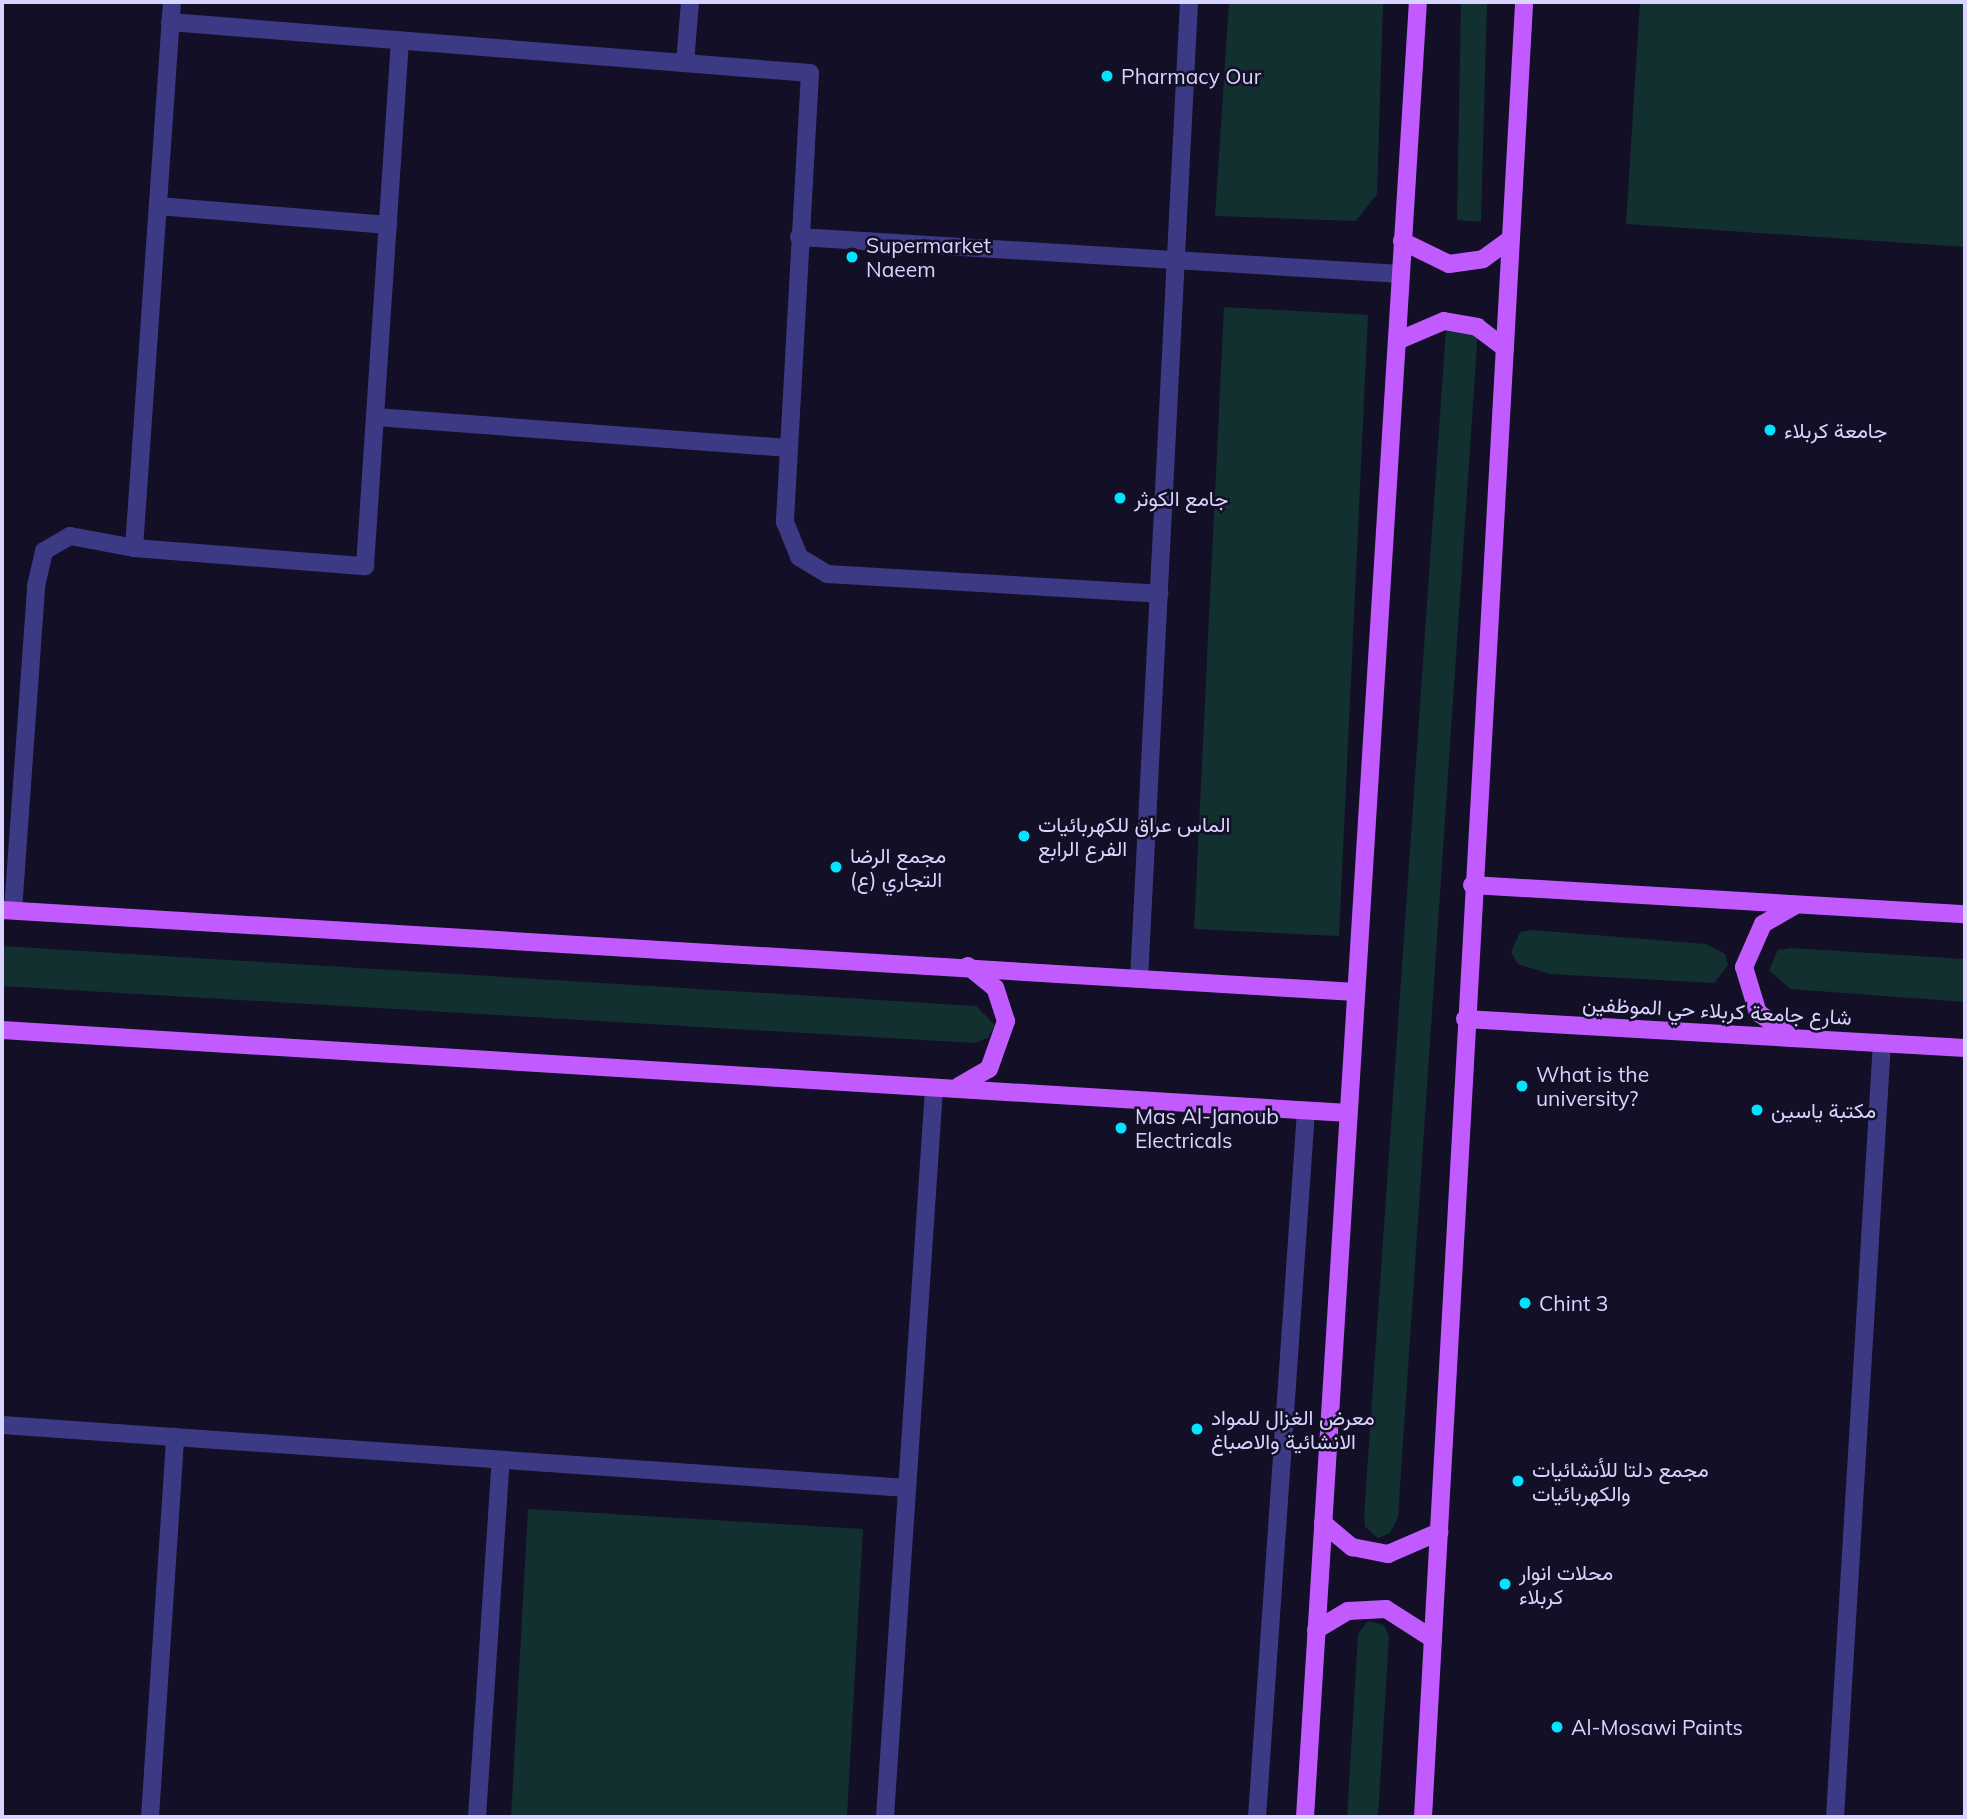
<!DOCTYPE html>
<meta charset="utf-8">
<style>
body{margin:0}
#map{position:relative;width:1967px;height:1819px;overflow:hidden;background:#130f26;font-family:Mulish,Vazirmatn,sans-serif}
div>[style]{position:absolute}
.green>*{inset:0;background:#12302f}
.minor>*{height:18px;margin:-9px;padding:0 9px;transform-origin:9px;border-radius:9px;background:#3d3a85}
.major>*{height:18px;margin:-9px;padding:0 9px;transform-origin:9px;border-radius:9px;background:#c25bff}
.dots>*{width:19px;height:19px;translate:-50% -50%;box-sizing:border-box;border:4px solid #130f26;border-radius:50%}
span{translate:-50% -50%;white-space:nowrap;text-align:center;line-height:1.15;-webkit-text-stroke:5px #130f26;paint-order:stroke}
.poi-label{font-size:21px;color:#d9d4ff}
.left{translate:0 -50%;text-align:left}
.street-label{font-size:21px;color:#d9d4ff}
.frame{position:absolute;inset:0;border:4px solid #d9d4ff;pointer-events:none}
</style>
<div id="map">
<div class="green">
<div style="clip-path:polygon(1229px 2px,1383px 2px,1377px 194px,1356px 221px,1215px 216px)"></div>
<div style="clip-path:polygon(1461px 2px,1487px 2px,1481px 222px,1457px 220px)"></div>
<div style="clip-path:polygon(1640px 2px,1965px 2px,1965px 247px,1626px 224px)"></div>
<div style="clip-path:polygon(1224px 307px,1368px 315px,1339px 936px,1194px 929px)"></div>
<div style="clip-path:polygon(1446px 328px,1478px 330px,1398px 1517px,1390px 1533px,1378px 1538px,1365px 1527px,1364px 1516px)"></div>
<div style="clip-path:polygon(1533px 930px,1706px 944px,1725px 954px,1728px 965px,1714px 983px,1549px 974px,1518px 964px,1511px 952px,1520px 932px)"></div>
<div style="clip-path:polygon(2px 946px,976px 1006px,995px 1025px,988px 1038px,974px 1043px,2px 986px)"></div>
<div style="clip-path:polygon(1791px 948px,1965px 959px,1965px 1002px,1790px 989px,1769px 970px,1778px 950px)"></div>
<div style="clip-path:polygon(528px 1509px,863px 1529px,847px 1817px,511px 1817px)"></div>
<div style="clip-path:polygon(1368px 1621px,1384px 1625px,1389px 1637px,1378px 1817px,1347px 1817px,1358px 1634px)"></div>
</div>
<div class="minor">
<div style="left:170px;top:22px;width:642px;rotate:4.56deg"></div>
<div style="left:810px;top:73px;width:450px;rotate:93.2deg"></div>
<div style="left:785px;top:522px;width:38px;rotate:68deg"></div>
<div style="left:799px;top:557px;width:33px;rotate:31deg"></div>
<div style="left:827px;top:574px;width:333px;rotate:3.4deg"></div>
<div style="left:685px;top:63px;width:61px;rotate:-85.3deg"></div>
<div style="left:158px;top:206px;width:231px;rotate:4.7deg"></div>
<div style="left:799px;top:237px;width:603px;rotate:3.52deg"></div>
<div style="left:376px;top:417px;width:414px;rotate:4.3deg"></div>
<div style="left:134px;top:548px;width:232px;rotate:4.5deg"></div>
<div style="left:365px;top:566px;width:527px;rotate:-86.19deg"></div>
<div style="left:13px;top:910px;width:325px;rotate:-85.9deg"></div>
<div style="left:36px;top:586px;width:36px;rotate:-77deg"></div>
<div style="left:44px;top:551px;width:30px;rotate:-30deg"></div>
<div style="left:70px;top:536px;width:65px;rotate:10.6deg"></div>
<div style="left:134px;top:548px;width:547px;rotate:-86.02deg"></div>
<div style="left:1139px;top:979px;width:978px;rotate:-87.07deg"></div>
<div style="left:2px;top:1425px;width:907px;rotate:3.98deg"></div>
<div style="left:150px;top:1817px;width:381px;rotate:-86.2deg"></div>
<div style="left:477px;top:1817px;width:358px;rotate:-86.2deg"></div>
<div style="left:885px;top:1817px;width:731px;rotate:-86.15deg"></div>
<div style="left:1257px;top:1817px;width:708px;rotate:-86.03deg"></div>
<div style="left:1835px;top:1817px;width:775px;rotate:-86.53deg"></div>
</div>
<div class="major">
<div style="left:1402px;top:241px;width:52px;rotate:26.1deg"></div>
<div style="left:1449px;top:264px;width:34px;rotate:-8deg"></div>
<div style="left:1483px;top:259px;width:34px;rotate:-36deg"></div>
<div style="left:1397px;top:341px;width:51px;rotate:-23.1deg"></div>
<div style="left:1444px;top:321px;width:34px;rotate:10deg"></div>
<div style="left:1477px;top:327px;width:35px;rotate:37deg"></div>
<div style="left:1472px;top:885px;width:494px;rotate:3.4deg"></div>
<div style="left:2px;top:910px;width:1356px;rotate:3.47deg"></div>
<div style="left:1465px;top:1019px;width:501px;rotate:3.32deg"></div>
<div style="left:2px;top:1030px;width:1349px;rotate:3.53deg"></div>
<div style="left:1790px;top:1035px;width:39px;rotate:-145deg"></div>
<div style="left:1758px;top:1013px;width:48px;rotate:-106.9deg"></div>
<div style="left:1744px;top:967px;width:47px;rotate:-66.2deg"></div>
<div style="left:1763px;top:924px;width:38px;rotate:-30deg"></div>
<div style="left:959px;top:1086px;width:34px;rotate:-30deg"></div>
<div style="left:989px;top:1069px;width:51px;rotate:-70.5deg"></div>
<div style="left:1006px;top:1021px;width:35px;rotate:-108deg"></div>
<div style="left:995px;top:988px;width:35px;rotate:-141deg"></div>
<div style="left:1323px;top:1523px;width:38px;rotate:40deg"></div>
<div style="left:1352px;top:1547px;width:37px;rotate:11deg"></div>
<div style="left:1388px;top:1554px;width:56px;rotate:-23.3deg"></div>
<div style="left:1316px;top:1630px;width:37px;rotate:-31deg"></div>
<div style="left:1348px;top:1611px;width:38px;rotate:-3deg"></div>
<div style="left:1386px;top:1609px;width:56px;rotate:32.6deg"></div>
<div style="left:1305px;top:1817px;width:1819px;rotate:-86.44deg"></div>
<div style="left:1423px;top:1817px;width:1818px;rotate:-86.81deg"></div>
</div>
<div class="dots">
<div style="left:1107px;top:76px;background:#00e5ff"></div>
<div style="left:852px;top:257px;background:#00e5ff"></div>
<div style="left:1770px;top:430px;background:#00e5ff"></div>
<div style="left:1120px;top:498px;background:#00e5ff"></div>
<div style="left:1024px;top:836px;background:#00e5ff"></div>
<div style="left:836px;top:867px;background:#00e5ff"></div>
<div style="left:1522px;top:1086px;background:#00e5ff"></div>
<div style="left:1757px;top:1110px;background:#00e5ff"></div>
<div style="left:1121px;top:1128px;background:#00e5ff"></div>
<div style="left:1525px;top:1303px;background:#00e5ff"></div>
<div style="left:1197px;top:1429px;background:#00e5ff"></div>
<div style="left:1518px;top:1481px;background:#00e5ff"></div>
<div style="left:1505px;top:1584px;background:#00e5ff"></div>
<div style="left:1557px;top:1727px;background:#00e5ff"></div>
</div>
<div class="poi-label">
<span class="left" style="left:1121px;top:76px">Pharmacy Our</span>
<span class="left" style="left:866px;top:257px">Supermarket<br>Naeem</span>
<span class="left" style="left:1784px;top:430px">جامعة كربلاء</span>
<span class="left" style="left:1134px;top:498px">جامع الكوثر</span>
<span class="left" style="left:1038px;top:836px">الماس عراق للكهربائيات<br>الفرع الرابع</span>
<span class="left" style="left:850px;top:867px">مجمع الرضا<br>(ع) التجاري</span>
<span class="left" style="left:1536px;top:1086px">What is the<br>university?</span>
<span class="left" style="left:1771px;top:1110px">مكتبة ياسين</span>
<span class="left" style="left:1135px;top:1128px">Mas Al-Janoub<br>Electricals</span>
<span class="left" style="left:1539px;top:1303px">Chint 3</span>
<span class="left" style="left:1211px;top:1429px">معرض الغزال للمواد<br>الانشائية والاصباغ</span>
<span class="left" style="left:1532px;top:1481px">مجمع دلتا للأنشائيات<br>والكهربائيات</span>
<span class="left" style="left:1519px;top:1584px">محلات انوار<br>كربلاء</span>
<span class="left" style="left:1571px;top:1727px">Al-Mosawi Paints</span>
</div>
<div class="street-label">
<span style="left:1717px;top:1010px;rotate:3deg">شارع جامعة كربلاء حي الموظفين</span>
</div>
<div class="frame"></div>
</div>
